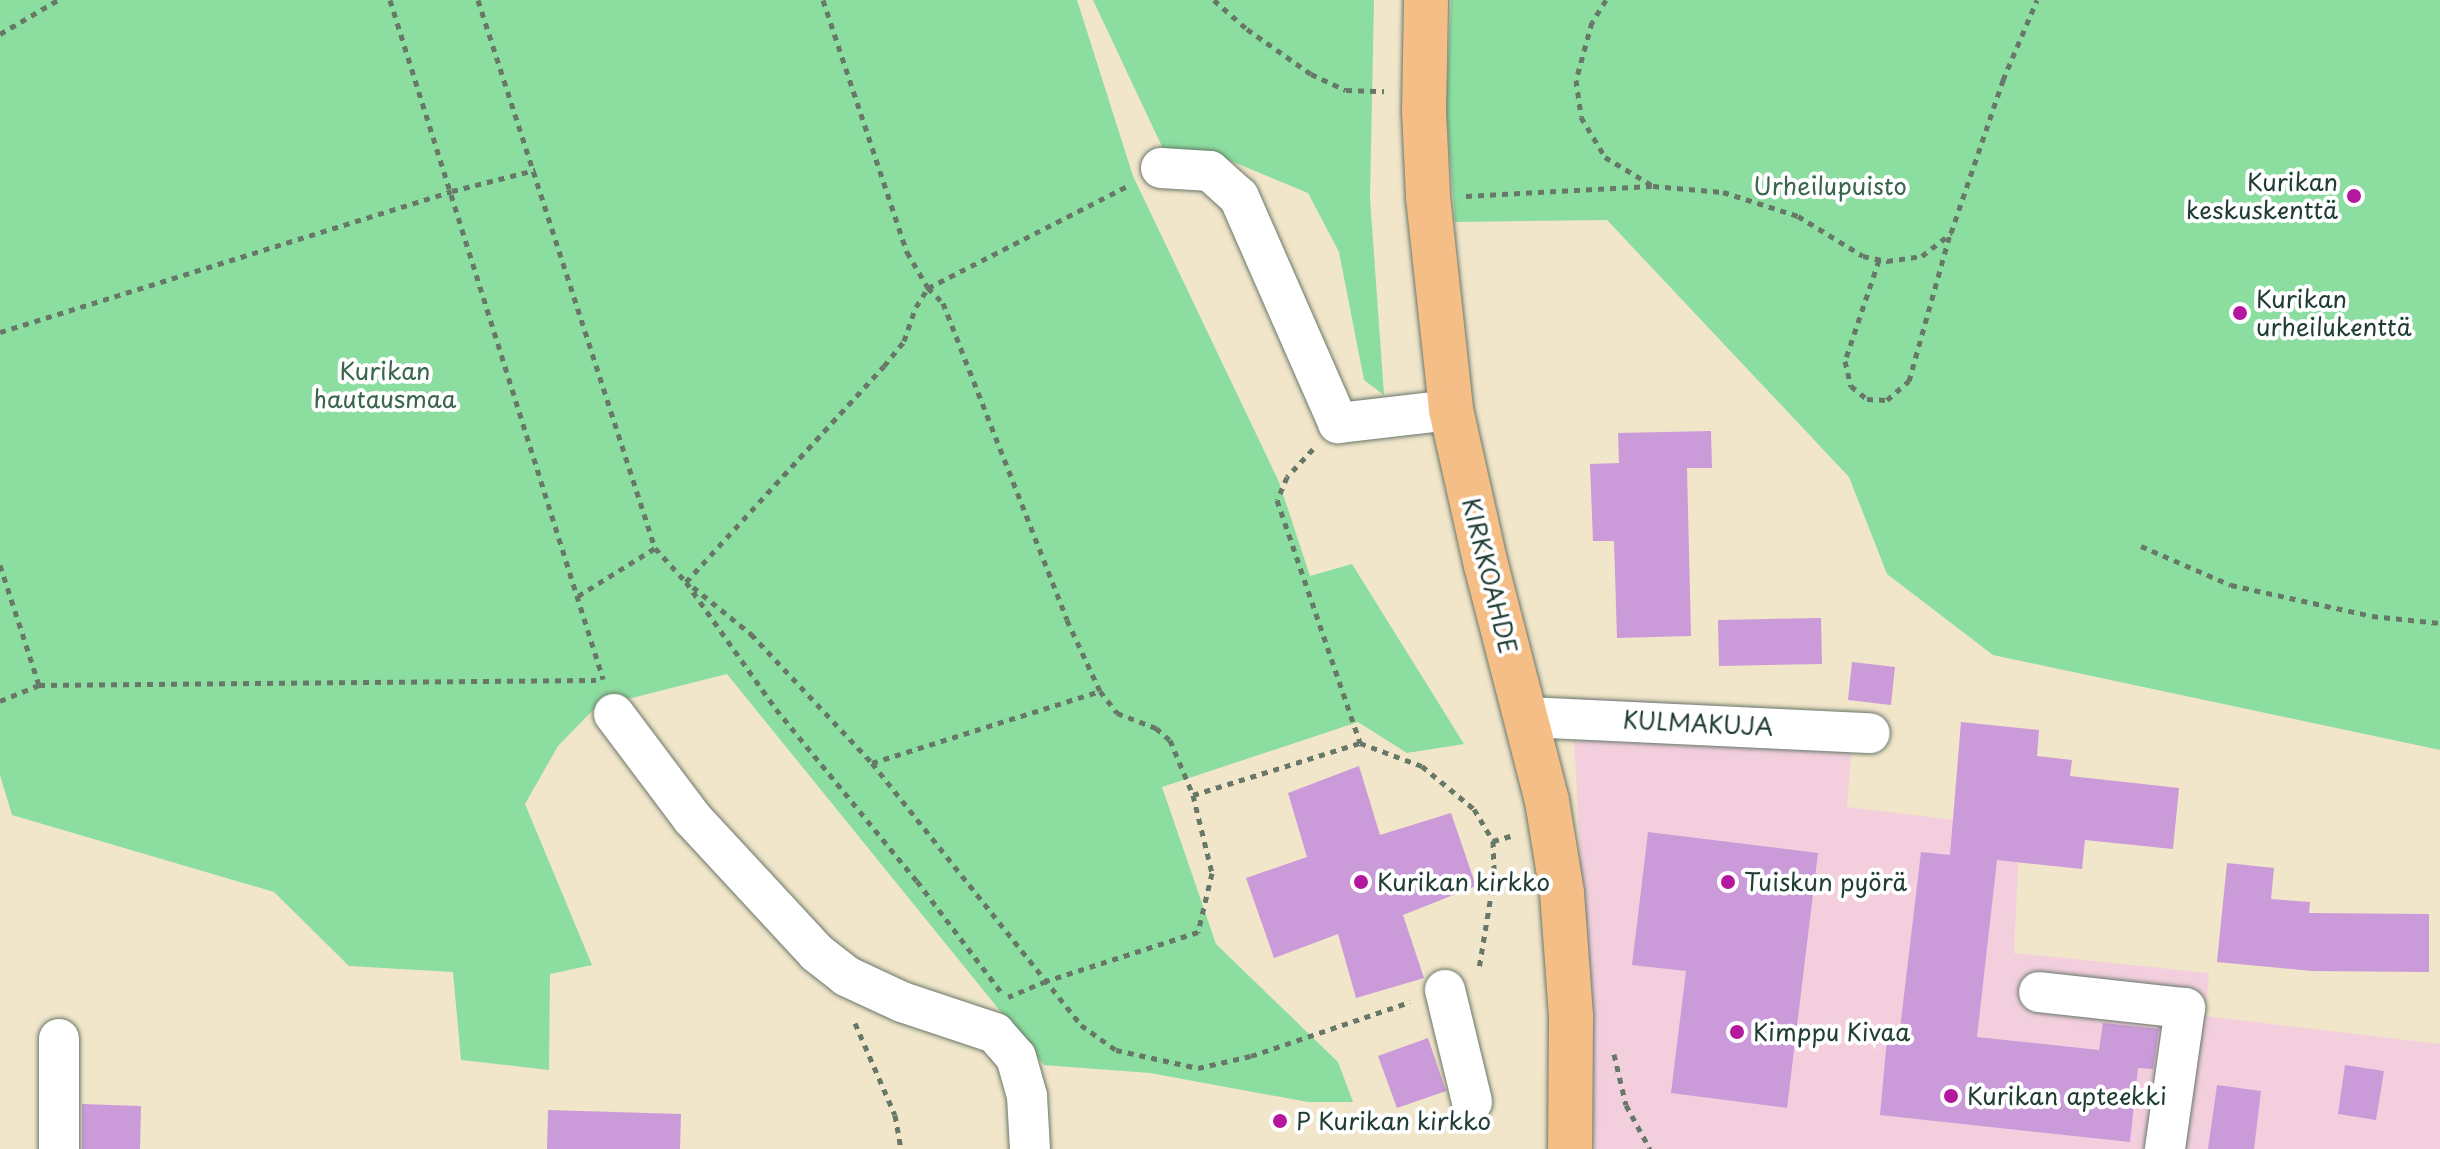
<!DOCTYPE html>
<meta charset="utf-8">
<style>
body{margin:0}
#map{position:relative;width:2440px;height:1149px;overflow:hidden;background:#f1e5ca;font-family:"Playpen Sans",sans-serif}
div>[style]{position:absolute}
.built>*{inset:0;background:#f3cfde}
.green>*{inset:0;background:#8bdea0}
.building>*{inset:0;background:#cb9ad9}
.path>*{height:5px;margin-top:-2.5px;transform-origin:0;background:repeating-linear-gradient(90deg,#687868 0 6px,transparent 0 12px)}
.roads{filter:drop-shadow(0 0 2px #687868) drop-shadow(0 0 2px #687868)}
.minor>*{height:40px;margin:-20px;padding:0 20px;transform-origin:20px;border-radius:20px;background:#fff}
.major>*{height:44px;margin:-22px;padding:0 22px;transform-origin:22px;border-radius:22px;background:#f6be87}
.dots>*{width:22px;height:22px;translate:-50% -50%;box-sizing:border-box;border:4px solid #fff;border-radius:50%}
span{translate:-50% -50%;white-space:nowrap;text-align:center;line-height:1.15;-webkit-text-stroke:8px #fff;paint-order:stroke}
.poi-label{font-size:24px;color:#1f3d34}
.right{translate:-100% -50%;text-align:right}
.left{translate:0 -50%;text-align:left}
.park-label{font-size:24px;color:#3a654f}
.street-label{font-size:24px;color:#1f3d34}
</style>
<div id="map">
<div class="built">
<div style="clip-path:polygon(1572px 697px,1854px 713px,1847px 807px,2020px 828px,2014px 953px,2209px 973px,2205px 1016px,2440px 1044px,2440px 1149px,1595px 1149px)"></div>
</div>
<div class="green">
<div style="clip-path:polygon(0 0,1077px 0,1133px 176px,1279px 482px,1310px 576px,1352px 564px,1464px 744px,1407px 753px,1358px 722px,1162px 787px,1216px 944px,1338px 1062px,1353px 1102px,1308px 1102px,1150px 1073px,1044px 1065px,727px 674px,596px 707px,558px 746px,525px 804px,592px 965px,550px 974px,549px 1070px,461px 1060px,453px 972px,349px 966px,274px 892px,12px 815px,0 775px)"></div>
<div style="clip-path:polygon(1093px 0,1374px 0,1370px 198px,1384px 395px,1364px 380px,1339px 252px,1308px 193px,1207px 151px,1166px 155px)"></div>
<div style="clip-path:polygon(1451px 0,2440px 0,2440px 750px,1993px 655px,1887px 574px,1849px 477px,1607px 220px,1455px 222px,1446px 108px)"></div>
</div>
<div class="building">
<div style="clip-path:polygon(1711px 431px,1712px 468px,1687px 468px,1691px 636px,1617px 638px,1614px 541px,1593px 541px,1590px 464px,1619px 463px,1618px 433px)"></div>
<div style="clip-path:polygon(1821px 618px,1822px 664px,1719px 666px,1718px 620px)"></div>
<div style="clip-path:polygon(1852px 662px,1895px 667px,1891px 705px,1848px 700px)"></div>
<div style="clip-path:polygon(1961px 722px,2039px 730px,2037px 756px,2072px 760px,2070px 776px,2179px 788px,2173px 849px,2085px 840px,2082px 869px,1997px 860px,1977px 1037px,2099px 1050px,2103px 1023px,2159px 1029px,2153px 1069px,2138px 1068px,2130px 1142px,1880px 1115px,1888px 1028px,1900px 1029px,1921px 852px,1950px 855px)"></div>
<div style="clip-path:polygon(1359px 766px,1380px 835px,1451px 813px,1476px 886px,1403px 915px,1424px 978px,1356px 998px,1338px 934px,1274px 958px,1246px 878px,1307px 857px,1288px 793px)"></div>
<div style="clip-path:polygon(1648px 832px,1818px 853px,1787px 1108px,1671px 1093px,1686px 971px,1632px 965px)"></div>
<div style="clip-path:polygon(2227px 863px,2274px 868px,2271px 899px,2310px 902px,2309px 913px,2429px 914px,2429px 972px,2312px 971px,2217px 962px)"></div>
<div style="clip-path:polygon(1428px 1038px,1446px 1091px,1397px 1108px,1378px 1056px)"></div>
<div style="clip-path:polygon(2345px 1065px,2384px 1071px,2376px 1120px,2338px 1114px)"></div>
<div style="clip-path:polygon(2217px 1085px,2261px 1091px,2254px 1149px,2208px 1149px)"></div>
<div style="clip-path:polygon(82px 1104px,141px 1106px,140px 1149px,82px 1149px)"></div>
<div style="clip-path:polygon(548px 1110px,681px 1114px,680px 1149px,547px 1149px)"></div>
</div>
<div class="path">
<div style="left:390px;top:0;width:712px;rotate:72.58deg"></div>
<div style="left:478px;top:0;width:576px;rotate:72.1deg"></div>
<div style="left:655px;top:548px;width:46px;rotate:47.6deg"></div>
<div style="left:686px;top:582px;width:156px;rotate:54.7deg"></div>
<div style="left:776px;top:709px;width:222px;rotate:50.7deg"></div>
<div style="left:917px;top:881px;width:139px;rotate:52.9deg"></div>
<div style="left:823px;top:0;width:266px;rotate:71.6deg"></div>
<div style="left:907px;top:252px;width:42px;rotate:59.7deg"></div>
<div style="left:928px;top:288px;width:21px;rotate:45deg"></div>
<div style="left:943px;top:303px;width:340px;rotate:68.6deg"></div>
<div style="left:1067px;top:620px;width:78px;rotate:65.1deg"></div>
<div style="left:1100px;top:691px;width:28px;rotate:52deg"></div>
<div style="left:1117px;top:713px;width:42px;rotate:21deg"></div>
<div style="left:1156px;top:728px;width:18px;rotate:41deg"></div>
<div style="left:1170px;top:740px;width:60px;rotate:67.3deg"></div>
<div style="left:1193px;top:795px;width:80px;rotate:76.3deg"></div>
<div style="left:1212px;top:873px;width:61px;rotate:103.3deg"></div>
<div style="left:1198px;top:932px;width:160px;rotate:162.1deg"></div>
<div style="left:1046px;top:981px;width:41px;rotate:157.2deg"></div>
<div style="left:1214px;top:0;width:44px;rotate:41.3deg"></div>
<div style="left:1247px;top:29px;width:78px;rotate:35.1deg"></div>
<div style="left:1311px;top:74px;width:38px;rotate:25deg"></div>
<div style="left:1346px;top:90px;width:38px;rotate:2deg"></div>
<div style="left:1606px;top:0;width:26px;rotate:122deg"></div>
<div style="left:1592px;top:22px;width:60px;rotate:105.4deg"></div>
<div style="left:1576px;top:80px;width:37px;rotate:82deg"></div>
<div style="left:1581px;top:117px;width:47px;rotate:59deg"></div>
<div style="left:1605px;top:157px;width:56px;rotate:31.1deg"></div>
<div style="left:1653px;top:186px;width:70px;rotate:4.9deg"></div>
<div style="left:1723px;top:192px;width:79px;rotate:17.7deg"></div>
<div style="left:1798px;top:216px;width:76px;rotate:31.6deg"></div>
<div style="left:1863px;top:256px;width:25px;rotate:12deg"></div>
<div style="left:1887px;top:261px;width:35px;rotate:-8deg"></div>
<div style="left:1922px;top:256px;width:37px;rotate:-38deg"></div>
<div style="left:1951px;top:233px;width:162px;rotate:-71.2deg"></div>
<div style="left:2003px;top:80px;width:87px;rotate:-67deg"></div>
<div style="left:0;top:34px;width:67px;rotate:-30.4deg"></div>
<div style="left:1466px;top:196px;width:186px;rotate:-3.1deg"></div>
<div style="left:1879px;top:260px;width:107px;rotate:108.6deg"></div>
<div style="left:1845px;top:361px;width:26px;rotate:77deg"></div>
<div style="left:1851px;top:386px;width:21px;rotate:39deg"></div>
<div style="left:1867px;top:399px;width:20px;rotate:3deg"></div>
<div style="left:1887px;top:400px;width:29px;rotate:-41deg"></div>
<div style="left:1909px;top:381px;width:153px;rotate:-74.4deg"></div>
<div style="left:0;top:332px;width:473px;rotate:-17.3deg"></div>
<div style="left:452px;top:191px;width:86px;rotate:-14.2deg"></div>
<div style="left:1313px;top:449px;width:38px;rotate:133deg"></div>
<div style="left:1287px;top:477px;width:25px;rotate:113deg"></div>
<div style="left:1277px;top:500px;width:257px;rotate:71.1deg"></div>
<div style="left:2141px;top:546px;width:98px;rotate:23.4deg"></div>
<div style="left:2231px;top:585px;width:144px;rotate:12.4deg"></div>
<div style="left:2372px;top:616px;width:68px;rotate:5.9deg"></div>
<div style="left:0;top:565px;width:126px;rotate:72deg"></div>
<div style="left:686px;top:582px;width:293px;rotate:-47.5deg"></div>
<div style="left:884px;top:366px;width:32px;rotate:-51deg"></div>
<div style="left:904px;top:341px;width:36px;rotate:-71deg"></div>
<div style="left:916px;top:307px;width:22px;rotate:-58deg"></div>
<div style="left:928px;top:288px;width:224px;rotate:-27.1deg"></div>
<div style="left:693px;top:587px;width:75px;rotate:39deg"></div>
<div style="left:751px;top:634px;width:177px;rotate:46.8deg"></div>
<div style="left:872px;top:763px;width:239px;rotate:-17.5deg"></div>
<div style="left:578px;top:596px;width:91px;rotate:-31.9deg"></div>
<div style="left:0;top:701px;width:42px;rotate:-22.3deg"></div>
<div style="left:39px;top:685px;width:557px;rotate:-0.51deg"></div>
<div style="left:872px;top:763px;width:335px;rotate:51.4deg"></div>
<div style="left:1081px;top:1025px;width:43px;rotate:35.5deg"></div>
<div style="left:1116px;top:1050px;width:84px;rotate:12.4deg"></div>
<div style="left:1198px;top:1068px;width:54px;rotate:-12.8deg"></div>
<div style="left:1251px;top:1056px;width:168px;rotate:-18.8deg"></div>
<div style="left:1193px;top:795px;width:175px;rotate:-17.3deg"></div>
<div style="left:1360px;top:743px;width:66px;rotate:20.4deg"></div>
<div style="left:1422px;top:766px;width:67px;rotate:39.6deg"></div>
<div style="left:1474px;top:809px;width:37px;rotate:59deg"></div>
<div style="left:1493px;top:841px;width:36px;rotate:88deg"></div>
<div style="left:1494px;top:877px;width:93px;rotate:99.3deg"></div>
<div style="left:1493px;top:841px;width:19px;rotate:-16deg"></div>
<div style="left:855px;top:1023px;width:100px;rotate:66.5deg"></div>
<div style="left:895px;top:1115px;width:35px;rotate:80deg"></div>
<div style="left:1614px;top:1054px;width:52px;rotate:76.8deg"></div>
<div style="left:1626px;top:1105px;width:50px;rotate:61.4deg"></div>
</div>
<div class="roads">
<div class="minor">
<div style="left:1161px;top:168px;width:49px;rotate:3.5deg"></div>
<div style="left:1210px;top:171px;width:39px;rotate:42deg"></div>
<div style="left:1239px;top:197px;width:247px;rotate:66.3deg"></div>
<div style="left:1338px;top:423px;width:114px;rotate:-6.6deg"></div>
<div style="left:614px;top:714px;width:130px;rotate:53.1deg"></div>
<div style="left:692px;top:818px;width:184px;rotate:47.2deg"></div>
<div style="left:817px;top:953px;width:37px;rotate:38deg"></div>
<div style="left:846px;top:976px;width:62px;rotate:24.9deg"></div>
<div style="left:902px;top:1002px;width:98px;rotate:18.4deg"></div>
<div style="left:995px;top:1033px;width:32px;rotate:49deg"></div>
<div style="left:1016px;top:1057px;width:41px;rotate:74.2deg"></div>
<div style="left:1027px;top:1096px;width:53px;rotate:86.8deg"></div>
<div style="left:1526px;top:717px;width:344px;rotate:2.7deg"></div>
<div style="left:1445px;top:990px;width:115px;rotate:76.4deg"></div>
<div style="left:2039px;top:992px;width:147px;rotate:6.3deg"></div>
<div style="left:2185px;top:1008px;width:142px;rotate:98.1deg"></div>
<div style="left:59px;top:1039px;width:110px;rotate:90deg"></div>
</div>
<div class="major">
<div style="left:1426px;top:0;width:111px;rotate:91deg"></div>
<div style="left:1424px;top:111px;width:86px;rotate:87.3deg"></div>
<div style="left:1428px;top:197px;width:214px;rotate:83.8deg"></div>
<div style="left:1451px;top:410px;width:159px;rotate:77.3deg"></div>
<div style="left:1486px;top:565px;width:244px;rotate:75.5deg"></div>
<div style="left:1547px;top:801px;width:93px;rotate:80.7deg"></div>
<div style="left:1562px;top:893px;width:124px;rotate:85.8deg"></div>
<div style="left:1571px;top:1017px;width:132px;rotate:90.4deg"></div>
</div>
</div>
<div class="dots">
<div style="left:2354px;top:196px;background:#b5179e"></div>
<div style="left:2240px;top:313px;background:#b5179e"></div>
<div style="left:1361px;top:882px;background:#b5179e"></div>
<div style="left:1728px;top:882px;background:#b5179e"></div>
<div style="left:1737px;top:1032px;background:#b5179e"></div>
<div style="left:1951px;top:1096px;background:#b5179e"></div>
<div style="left:1280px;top:1121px;background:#b5179e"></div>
</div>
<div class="poi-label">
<span class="right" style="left:2338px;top:196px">Kurikan<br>keskuskenttä</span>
<span class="left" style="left:2256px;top:313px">Kurikan<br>urheilukenttä</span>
<span class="left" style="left:1377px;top:882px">Kurikan kirkko</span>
<span class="left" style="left:1744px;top:882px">Tuiskun pyörä</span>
<span class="left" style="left:1753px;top:1032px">Kimppu Kivaa</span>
<span class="left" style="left:1967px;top:1096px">Kurikan apteekki</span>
<span class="left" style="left:1296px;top:1121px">P Kurikan kirkko</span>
</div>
<div class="park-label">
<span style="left:1830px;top:186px">Urheilupuisto</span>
<span style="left:385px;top:385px">Kurikan<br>hautausmaa</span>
</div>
<div class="street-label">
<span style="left:1490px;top:576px;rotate:76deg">KIRKKOAHDE</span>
<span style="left:1698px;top:723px;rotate:3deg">KULMAKUJA</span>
</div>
</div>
